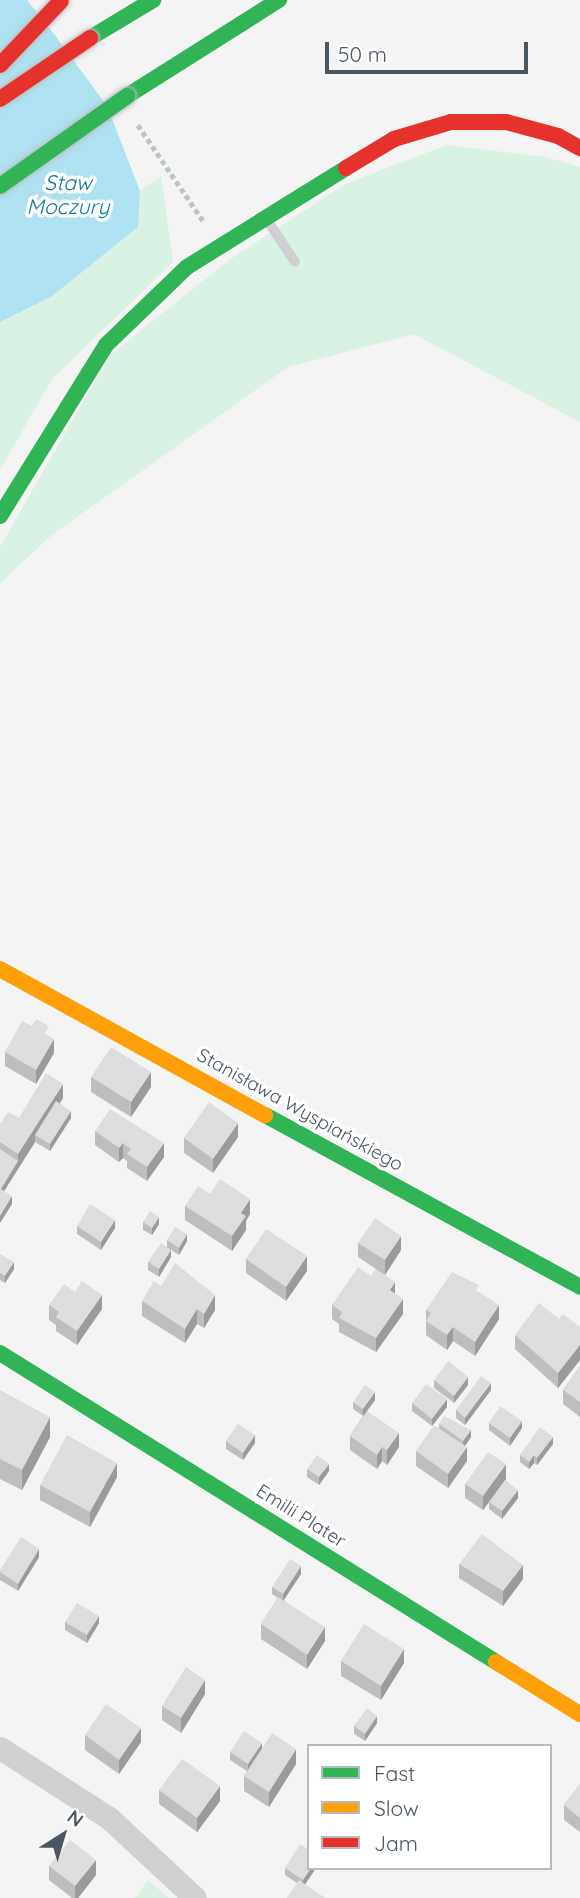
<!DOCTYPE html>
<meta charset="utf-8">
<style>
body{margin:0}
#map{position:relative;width:580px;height:1898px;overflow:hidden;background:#f4f4f4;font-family:Quicksand,sans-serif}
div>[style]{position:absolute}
.green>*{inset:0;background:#d9f2e3}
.water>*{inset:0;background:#aee2f0}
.path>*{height:4.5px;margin-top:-2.25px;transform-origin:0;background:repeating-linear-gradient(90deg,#bcc7c4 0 5px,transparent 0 8.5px)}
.lane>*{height:10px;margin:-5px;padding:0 5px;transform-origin:5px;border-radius:5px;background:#ced0d2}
.street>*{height:23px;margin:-11.5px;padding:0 11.5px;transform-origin:11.5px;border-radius:11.5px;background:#ced0d2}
.fast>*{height:16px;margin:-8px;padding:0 8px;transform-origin:8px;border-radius:8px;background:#30b455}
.slow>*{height:16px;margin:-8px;padding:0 8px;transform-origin:8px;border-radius:8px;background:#ff9f0a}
.jam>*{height:16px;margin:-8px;padding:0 8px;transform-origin:8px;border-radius:8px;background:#e5322d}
.bridges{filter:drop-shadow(0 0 2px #b9bec3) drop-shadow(0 0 2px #b9bec3)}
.fast-bridge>*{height:16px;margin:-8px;padding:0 8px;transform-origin:8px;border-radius:8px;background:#30b455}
.jam-bridge>*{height:16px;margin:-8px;padding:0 8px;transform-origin:8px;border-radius:8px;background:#e5322d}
.wall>*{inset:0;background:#bebebf}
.shaded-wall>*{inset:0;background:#9b9b9b}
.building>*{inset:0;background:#ddddde}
span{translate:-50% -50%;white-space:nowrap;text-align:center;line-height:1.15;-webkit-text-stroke:7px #fff;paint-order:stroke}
.street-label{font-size:19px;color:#4a5661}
.water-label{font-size:21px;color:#0c7c9b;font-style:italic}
.legend{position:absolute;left:307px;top:1744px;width:245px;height:126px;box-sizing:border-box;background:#fff;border:2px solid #b7bbc0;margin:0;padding:9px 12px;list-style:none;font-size:21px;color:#4a5661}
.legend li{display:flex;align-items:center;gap:14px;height:35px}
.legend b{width:35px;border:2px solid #b7bbc0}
.north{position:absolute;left:28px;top:1800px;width:70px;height:70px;-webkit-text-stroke:5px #fff;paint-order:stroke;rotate:37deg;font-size:19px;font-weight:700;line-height:28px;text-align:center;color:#4a5661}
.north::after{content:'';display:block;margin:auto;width:24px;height:32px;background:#4a5661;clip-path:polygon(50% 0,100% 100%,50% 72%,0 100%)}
.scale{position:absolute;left:325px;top:42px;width:203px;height:32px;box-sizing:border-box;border:4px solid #4a5661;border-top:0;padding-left:9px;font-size:21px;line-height:24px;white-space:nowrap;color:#4a5661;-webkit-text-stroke:5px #fff;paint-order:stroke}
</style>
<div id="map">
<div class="green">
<div style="clip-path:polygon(447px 145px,546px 157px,580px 167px,580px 422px,414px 334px,288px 367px,52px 535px,0 583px,0 547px,110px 355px,229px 260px,345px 184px)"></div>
<div style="clip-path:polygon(161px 176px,173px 262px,52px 379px,0 470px,0 322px,51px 297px,137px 227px,140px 191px)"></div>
<div style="clip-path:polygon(148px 1880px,169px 1898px,135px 1898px)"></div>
</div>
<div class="water">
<div style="clip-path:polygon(0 0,27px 0,54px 34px,107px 106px,140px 191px,138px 227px,51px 297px,0 322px)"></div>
</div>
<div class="path">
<div style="left:138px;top:125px;width:117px;rotate:55.8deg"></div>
</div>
<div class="lane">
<div style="left:267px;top:220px;width:50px;rotate:56.3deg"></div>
</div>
<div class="street">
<div style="left:0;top:1748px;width:130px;rotate:32.7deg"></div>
<div style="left:109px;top:1818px;width:117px;rotate:42.9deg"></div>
</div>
<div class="fast">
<div style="left:90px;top:38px;width:74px;rotate:-31.1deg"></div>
<div style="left:127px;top:96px;width:180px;rotate:-32.3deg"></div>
<div style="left:0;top:516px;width:201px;rotate:-58.2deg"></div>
<div style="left:106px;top:345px;width:112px;rotate:-43.9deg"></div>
<div style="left:187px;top:267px;width:187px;rotate:-31.9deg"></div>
<div style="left:265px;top:1115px;width:359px;rotate:28.6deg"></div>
<div style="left:0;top:1353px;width:584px;rotate:31.92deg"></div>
</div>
<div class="slow">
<div style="left:0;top:969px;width:303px;rotate:28.9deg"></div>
<div style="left:496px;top:1662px;width:99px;rotate:31.8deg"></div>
</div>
<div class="jam">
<div style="left:346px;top:168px;width:56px;rotate:-31.1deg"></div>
<div style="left:394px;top:139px;width:59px;rotate:-16.6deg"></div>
<div style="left:451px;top:122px;width:55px"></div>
<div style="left:506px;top:122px;width:54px;rotate:15.1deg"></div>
<div style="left:558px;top:136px;width:25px;rotate:29deg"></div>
</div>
<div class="bridges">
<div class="fast-bridge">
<div style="left:0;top:186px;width:156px;rotate:-35.3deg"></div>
</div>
<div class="jam-bridge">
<div style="left:0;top:65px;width:88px;rotate:-46.4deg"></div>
<div style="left:0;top:99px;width:109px;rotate:-34.1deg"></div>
</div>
</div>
<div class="wall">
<div style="clip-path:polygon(49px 1036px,54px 1053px,36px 1084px,5px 1066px,5px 1052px)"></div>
<div style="clip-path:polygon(91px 1077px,151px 1087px,131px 1117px,91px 1092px)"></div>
<div style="clip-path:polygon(63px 1098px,60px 1103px,71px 1118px,50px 1151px,35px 1142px,4px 1191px,12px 1204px,0 1223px,0 1124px,19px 1118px)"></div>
<div style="clip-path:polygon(95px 1131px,164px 1157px,147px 1181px,127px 1168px,127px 1161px,123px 1158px,119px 1162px,95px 1145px)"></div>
<div style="clip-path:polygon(238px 1137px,213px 1173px,184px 1153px,184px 1138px)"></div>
<div style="clip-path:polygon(210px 1194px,250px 1214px,246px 1221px,246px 1230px,232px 1251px,185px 1220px,185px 1206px)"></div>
<div style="clip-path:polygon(143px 1222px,159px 1224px,152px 1235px,143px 1230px)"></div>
<div style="clip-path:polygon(77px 1226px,115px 1228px,101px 1250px,77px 1234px)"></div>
<div style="clip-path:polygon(167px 1240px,187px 1241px,179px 1255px,171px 1250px,171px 1257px,159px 1277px,148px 1270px,148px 1262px,167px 1247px)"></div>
<div style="clip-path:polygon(358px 1243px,401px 1250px,385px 1275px,395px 1294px,403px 1314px,376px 1352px,339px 1332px,339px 1324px,332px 1319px,332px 1305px,371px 1276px,376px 1269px,358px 1257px)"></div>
<div style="clip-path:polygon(0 1254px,14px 1269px,5px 1283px,0 1280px)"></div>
<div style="clip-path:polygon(246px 1259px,307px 1271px,286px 1301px,246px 1273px)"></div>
<div style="clip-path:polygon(161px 1286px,215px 1310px,204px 1328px,197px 1324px,185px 1343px,142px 1316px,142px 1301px)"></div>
<div style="clip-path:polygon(479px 1292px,499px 1319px,475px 1356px,453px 1341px,447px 1350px,426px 1335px,426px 1310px)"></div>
<div style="clip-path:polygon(49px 1305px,102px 1309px,77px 1345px,56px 1331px,56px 1325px,49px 1320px)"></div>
<div style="clip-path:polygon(580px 1327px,580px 1360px,558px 1388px,515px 1349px,515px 1335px)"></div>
<div style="clip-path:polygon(580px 1366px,580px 1417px,563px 1404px,563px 1390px)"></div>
<div style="clip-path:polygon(434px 1380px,468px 1385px,454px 1403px,434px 1388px)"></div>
<div style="clip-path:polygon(0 1390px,50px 1437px,22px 1490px,0 1479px)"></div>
<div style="clip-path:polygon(491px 1390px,465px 1425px,456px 1418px,456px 1410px)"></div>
<div style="clip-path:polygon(375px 1400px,367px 1411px,399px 1447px,387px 1465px,382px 1461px,377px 1469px,350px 1450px,350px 1436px,363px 1416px,353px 1409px,353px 1402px)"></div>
<div style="clip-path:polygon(412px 1403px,447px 1407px,432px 1426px,412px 1411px)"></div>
<div style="clip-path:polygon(489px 1423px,522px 1428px,510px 1446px,489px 1430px)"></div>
<div style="clip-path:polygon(439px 1424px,471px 1437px,465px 1446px,467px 1461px,448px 1488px,416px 1466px,416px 1451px,439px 1428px)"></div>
<div style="clip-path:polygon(226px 1441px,255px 1443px,243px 1460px,226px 1449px)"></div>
<div style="clip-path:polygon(553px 1444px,537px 1465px,534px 1463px,529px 1469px,520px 1462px,520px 1455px)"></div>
<div style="clip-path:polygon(307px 1469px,329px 1471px,319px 1485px,307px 1477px)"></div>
<div style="clip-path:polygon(117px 1477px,90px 1527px,40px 1500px,40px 1485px)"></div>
<div style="clip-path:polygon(506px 1479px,505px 1480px,518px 1498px,502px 1519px,489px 1509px,489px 1502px,483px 1510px,465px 1498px,465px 1484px)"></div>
<div style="clip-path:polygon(39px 1557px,18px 1591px,0 1580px,0 1570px)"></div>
<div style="clip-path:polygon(459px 1564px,523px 1579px,503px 1606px,459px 1578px)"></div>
<div style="clip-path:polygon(301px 1574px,284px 1600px,325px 1641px,307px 1669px,261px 1639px,261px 1624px,278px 1598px,272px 1594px,272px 1587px)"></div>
<div style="clip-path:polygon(65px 1622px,99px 1623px,87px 1643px,65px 1630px)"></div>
<div style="clip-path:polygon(341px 1661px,404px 1663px,381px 1700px,341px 1676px)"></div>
<div style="clip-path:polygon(205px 1694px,181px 1733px,162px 1720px,162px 1706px)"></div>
<div style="clip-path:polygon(377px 1723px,365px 1741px,354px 1734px,354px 1726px)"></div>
<div style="clip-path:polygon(85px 1735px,141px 1742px,119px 1774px,85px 1750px)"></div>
<div style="clip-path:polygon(262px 1749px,296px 1764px,269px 1807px,244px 1791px,244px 1776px,247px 1771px,230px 1760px,230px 1752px)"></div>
<div style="clip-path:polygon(580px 1784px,580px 1832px,564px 1820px,564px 1805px)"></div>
<div style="clip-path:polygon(159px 1790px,220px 1801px,197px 1832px,159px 1804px)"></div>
<div style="clip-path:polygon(49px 1866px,96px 1875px,78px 1898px,72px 1898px,49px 1880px)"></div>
<div style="clip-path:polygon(285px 1868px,316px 1868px,305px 1885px,297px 1883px,285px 1875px)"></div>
</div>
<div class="shaded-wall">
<div style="clip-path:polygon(54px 1039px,54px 1053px,36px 1084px,36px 1070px)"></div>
<div style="clip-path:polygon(151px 1072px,151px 1087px,131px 1117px,131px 1102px)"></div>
<div style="clip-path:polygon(63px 1084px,63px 1098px,38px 1137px,35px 1135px,35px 1142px,1px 1196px,1px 1189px,18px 1161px,18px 1154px)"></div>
<div style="clip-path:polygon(71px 1111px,71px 1118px,50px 1151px,50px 1144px)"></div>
<div style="clip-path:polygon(238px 1123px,238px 1137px,213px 1173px,213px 1159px)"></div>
<div style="clip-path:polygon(123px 1143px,123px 1158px,119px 1162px,119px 1148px)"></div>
<div style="clip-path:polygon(164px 1143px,164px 1157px,147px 1181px,147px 1167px)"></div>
<div style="clip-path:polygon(12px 1196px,12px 1204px,0 1223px,0 1216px)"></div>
<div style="clip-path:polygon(250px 1199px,250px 1214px,246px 1221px,246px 1230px,232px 1251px,232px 1236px,241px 1213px)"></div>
<div style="clip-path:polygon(159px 1217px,159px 1224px,152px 1235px,152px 1228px)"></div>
<div style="clip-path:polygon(115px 1220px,115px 1228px,101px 1250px,101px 1242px)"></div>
<div style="clip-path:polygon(187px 1234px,187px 1241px,179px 1255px,179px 1248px)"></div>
<div style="clip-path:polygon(401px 1236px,401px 1250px,385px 1275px,385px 1260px)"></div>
<div style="clip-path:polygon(171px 1250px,171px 1257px,159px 1277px,159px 1269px)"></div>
<div style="clip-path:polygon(307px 1256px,307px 1271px,286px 1301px,286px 1287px)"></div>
<div style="clip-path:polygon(14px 1262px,14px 1269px,5px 1283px,5px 1276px)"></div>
<div style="clip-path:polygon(395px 1282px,395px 1296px,390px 1290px)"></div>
<div style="clip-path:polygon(102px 1295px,102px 1309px,77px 1345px,77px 1331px)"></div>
<div style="clip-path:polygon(215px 1295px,215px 1310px,204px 1328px,204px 1314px)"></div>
<div style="clip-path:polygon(403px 1299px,403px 1314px,376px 1352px,376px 1338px)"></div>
<div style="clip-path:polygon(499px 1305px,499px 1319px,475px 1356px,475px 1342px)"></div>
<div style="clip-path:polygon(197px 1309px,197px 1324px,185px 1343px,185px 1329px)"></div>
<div style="clip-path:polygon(453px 1327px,453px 1341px,447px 1350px,447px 1335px)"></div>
<div style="clip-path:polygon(580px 1345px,580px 1360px,558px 1388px,558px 1373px)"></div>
<div style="clip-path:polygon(468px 1377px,468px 1385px,454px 1403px,454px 1396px)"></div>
<div style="clip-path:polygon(491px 1383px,491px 1390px,465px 1425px,465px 1418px)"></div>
<div style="clip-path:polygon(375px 1392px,375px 1400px,363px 1416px,363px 1409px)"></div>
<div style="clip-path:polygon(447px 1399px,447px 1407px,432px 1426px,432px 1419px)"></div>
<div style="clip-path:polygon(50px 1417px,50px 1437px,22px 1490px,22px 1470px)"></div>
<div style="clip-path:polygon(522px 1421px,522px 1428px,510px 1446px,510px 1438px)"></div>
<div style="clip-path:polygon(471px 1430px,471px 1437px,463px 1449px,463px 1441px)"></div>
<div style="clip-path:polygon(399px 1433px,399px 1447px,387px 1465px,387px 1450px)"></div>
<div style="clip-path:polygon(255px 1435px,255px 1443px,243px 1460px,243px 1453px)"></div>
<div style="clip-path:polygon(553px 1437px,553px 1444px,537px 1465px,537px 1458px)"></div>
<div style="clip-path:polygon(382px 1447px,382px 1461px,377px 1469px,377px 1455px)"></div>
<div style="clip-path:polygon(467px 1447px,467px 1461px,448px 1488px,448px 1474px)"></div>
<div style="clip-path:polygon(534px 1455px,534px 1463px,529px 1469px,529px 1462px)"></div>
<div style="clip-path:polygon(117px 1463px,117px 1477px,90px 1527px,90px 1512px)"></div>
<div style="clip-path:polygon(329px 1464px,329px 1471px,319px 1485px,319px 1477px)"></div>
<div style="clip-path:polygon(506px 1464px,506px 1479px,483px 1510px,483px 1496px)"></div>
<div style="clip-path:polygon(518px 1490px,518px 1498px,502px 1519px,502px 1511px)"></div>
<div style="clip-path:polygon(39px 1549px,39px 1557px,18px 1591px,18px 1584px)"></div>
<div style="clip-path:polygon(523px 1565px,523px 1579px,503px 1606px,503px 1591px)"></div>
<div style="clip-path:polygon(301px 1566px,301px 1574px,283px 1601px,283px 1594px)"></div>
<div style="clip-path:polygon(99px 1616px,99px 1623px,87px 1643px,87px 1635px)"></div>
<div style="clip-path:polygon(325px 1627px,325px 1641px,307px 1669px,307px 1655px)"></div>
<div style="clip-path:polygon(404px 1649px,404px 1663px,381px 1700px,381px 1686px)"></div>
<div style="clip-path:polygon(205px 1680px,205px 1694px,181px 1733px,181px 1718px)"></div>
<div style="clip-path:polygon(377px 1716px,377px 1723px,365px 1741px,365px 1734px)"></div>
<div style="clip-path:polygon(141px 1728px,141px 1742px,119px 1774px,119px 1760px)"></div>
<div style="clip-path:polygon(262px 1743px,262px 1750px,248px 1771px,248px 1764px)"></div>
<div style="clip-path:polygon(296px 1749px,296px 1764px,269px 1807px,269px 1792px)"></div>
<div style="clip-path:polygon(220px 1786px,220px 1801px,197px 1832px,197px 1818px)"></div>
<div style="clip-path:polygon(96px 1860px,96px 1875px,78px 1898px,75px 1898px,75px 1886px)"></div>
<div style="clip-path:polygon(311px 1868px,316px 1868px,303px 1887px,303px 1880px)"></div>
</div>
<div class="building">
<div style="clip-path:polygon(36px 1019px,49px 1026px,45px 1034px,54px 1039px,36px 1070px,5px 1052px,22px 1021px,32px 1026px)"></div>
<div style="clip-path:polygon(111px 1047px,151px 1072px,131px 1102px,91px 1077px)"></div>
<div style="clip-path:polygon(46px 1073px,63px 1084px,18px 1154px,0 1142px,0 1124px,8px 1112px,19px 1118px)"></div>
<div style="clip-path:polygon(56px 1101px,71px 1111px,50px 1144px,35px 1135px)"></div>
<div style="clip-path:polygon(209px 1102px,238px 1123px,213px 1159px,184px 1138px)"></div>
<div style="clip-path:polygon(110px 1109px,164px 1143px,147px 1167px,127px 1154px,131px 1149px,123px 1143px,119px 1148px,95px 1131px)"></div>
<div style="clip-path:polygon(0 1149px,18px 1161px,1px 1189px,12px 1196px,0 1216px)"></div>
<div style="clip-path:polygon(220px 1179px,250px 1199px,241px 1213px,246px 1216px,232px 1236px,185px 1206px,198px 1186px,210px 1194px)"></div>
<div style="clip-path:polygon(90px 1204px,115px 1220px,101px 1242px,77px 1226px)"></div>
<div style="clip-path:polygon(150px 1211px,159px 1217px,152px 1228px,143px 1222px)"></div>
<div style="clip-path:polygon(375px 1218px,401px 1236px,385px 1260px,358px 1243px)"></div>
<div style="clip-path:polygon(175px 1227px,187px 1234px,179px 1248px,167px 1240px)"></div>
<div style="clip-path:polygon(266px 1229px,307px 1256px,286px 1287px,246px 1259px)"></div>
<div style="clip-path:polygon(161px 1243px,171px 1250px,159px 1269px,148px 1262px)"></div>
<div style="clip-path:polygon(0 1254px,14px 1262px,5px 1276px,0 1273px)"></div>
<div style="clip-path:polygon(175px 1263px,215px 1295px,204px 1314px,197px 1309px,185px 1329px,142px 1301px,154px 1281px,161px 1286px)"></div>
<div style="clip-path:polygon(358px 1267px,371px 1276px,376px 1269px,395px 1282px,390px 1290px,403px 1299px,376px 1338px,339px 1318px,342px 1312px,332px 1305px)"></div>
<div style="clip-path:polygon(452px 1272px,479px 1285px,476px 1290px,499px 1305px,475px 1342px,453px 1327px,447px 1335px,426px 1321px,431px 1313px,426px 1310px)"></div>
<div style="clip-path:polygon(82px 1281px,102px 1295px,77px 1331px,56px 1317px,59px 1312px,49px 1305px,64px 1284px,75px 1292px)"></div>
<div style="clip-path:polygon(539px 1303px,559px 1319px,563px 1314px,580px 1327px,580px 1345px,558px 1373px,515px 1335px)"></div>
<div style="clip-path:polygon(448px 1361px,468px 1377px,454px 1396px,434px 1380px)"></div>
<div style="clip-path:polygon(580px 1366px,580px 1402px,563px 1390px)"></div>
<div style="clip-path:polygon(481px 1376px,491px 1383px,465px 1418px,456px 1410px)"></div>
<div style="clip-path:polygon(426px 1384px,447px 1399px,432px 1419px,412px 1403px)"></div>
<div style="clip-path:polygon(365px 1385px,375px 1392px,363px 1409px,353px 1402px)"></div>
<div style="clip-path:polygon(0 1390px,50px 1417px,22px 1470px,0 1459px)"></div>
<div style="clip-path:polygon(500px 1406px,522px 1421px,510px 1438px,489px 1423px)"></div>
<div style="clip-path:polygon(367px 1411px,399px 1433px,387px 1450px,382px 1447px,377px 1455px,350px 1436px)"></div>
<div style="clip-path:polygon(444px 1416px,471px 1430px,463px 1441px,439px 1424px)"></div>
<div style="clip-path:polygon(238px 1424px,255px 1435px,243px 1453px,226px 1441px)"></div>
<div style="clip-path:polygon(434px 1425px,467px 1447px,448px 1474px,416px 1451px)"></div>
<div style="clip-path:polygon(540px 1427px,553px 1437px,537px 1458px,534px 1455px,529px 1462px,520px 1455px)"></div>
<div style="clip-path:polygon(67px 1435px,117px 1463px,90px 1512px,40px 1485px)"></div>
<div style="clip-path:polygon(488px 1452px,506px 1464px,483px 1496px,465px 1484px)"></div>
<div style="clip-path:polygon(317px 1455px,329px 1464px,319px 1477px,307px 1469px)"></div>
<div style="clip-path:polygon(505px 1480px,518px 1490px,502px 1511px,489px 1502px)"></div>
<div style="clip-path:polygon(482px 1534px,523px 1565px,503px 1591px,459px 1564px)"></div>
<div style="clip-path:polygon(21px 1537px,39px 1549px,18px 1584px,0 1572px,0 1570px)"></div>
<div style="clip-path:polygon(290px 1559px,301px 1566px,283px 1594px,272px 1587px)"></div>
<div style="clip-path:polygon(278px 1597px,325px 1627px,307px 1655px,261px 1624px)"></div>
<div style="clip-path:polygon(77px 1603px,99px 1616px,87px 1635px,65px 1622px)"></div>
<div style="clip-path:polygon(364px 1624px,404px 1649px,381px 1686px,341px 1661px)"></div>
<div style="clip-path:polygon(186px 1667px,205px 1680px,181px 1718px,162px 1706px)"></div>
<div style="clip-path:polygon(106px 1704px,141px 1728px,119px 1760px,85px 1735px)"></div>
<div style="clip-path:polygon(367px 1708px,377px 1716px,365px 1734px,354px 1726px)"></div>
<div style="clip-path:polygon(244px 1731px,262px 1743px,248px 1764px,230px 1752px)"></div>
<div style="clip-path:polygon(272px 1733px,296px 1749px,269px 1792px,244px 1776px)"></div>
<div style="clip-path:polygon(182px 1759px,220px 1786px,197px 1818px,159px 1790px)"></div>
<div style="clip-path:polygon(580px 1784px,580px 1818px,564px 1805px)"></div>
<div style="clip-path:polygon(70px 1840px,96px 1860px,75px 1886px,49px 1866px)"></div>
<div style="clip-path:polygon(300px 1844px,309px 1850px,309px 1868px,311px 1868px,303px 1880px,285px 1868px)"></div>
<div style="clip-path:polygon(299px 1880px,325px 1898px,287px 1898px)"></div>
</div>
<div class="street-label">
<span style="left:300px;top:1110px;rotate:29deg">Stanisława Wyspiańskiego</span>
<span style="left:301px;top:1516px;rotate:32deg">Emilii Plater</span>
</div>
<div class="water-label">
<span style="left:68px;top:194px">Staw<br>Moczury</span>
</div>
<ul class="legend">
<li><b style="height:9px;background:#30b455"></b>Fast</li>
<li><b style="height:9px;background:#ff9f0a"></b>Slow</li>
<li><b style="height:9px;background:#e5322d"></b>Jam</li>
</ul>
<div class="north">N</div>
<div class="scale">50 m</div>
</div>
